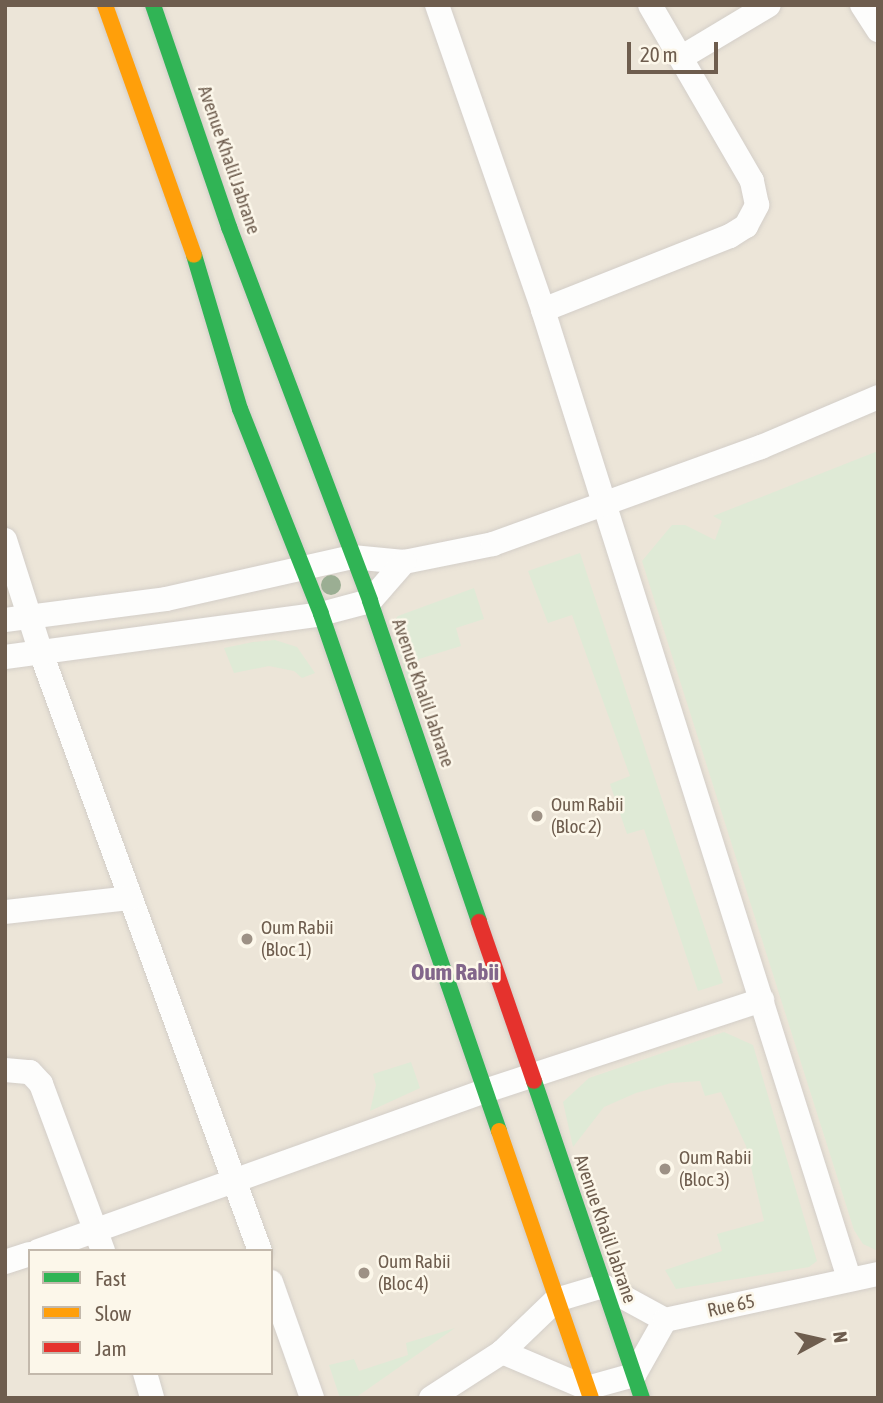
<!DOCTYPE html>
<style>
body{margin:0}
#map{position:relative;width:883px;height:1403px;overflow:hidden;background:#f4f1ea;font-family:"Asap Condensed",sans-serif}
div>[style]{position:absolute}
.residential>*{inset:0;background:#ece5d8}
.green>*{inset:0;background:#dfead6}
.roads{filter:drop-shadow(0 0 2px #d3cec8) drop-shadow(0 0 2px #d3cec8)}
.street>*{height:24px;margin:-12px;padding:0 12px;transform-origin:12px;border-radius:12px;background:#fdfdfc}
.fast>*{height:16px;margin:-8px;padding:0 8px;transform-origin:8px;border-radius:8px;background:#30b455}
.slow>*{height:16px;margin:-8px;padding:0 8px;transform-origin:8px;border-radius:8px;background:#ff9f0a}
.jam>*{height:16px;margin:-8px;padding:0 8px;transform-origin:8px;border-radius:8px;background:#e5322d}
.trees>*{width:20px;height:20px;margin:-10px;border-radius:50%;background:#9bae93}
.dots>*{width:19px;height:19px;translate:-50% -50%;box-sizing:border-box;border:4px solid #fcf7ea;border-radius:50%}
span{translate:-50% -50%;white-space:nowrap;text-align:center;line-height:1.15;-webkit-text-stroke:5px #fcf7ea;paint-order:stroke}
.street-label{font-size:19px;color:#6e5d4e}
.poi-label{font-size:19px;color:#6e5d4e}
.left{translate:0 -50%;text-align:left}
.quarter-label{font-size:23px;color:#82668b;font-weight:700}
.frame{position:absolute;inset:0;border:7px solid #6e5d4e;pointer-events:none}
.legend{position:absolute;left:28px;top:1249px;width:245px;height:126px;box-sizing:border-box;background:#fcf7ea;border:2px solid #c3b9ac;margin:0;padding:9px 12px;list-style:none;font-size:21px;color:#6e5d4e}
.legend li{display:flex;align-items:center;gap:14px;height:35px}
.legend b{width:35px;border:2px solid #c3b9ac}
.north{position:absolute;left:785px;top:1305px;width:70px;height:70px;-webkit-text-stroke:5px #fcf7ea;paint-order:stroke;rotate:82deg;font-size:19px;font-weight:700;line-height:28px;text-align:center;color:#6e5d4e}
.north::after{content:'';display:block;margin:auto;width:24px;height:32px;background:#6e5d4e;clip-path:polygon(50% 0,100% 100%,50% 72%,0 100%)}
.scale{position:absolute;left:627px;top:42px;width:91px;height:32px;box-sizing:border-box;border:4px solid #6e5d4e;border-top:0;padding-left:9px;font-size:21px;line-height:24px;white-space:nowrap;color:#6e5d4e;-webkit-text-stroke:5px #fcf7ea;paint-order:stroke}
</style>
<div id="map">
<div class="residential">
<div style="clip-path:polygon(evenodd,5px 5px,878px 5px,878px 1398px,5px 1398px,5px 5px,30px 1251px,271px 1251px,271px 1373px,30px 1373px,30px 1251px)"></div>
</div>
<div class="green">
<div style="clip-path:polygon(878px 451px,878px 1251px,863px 1244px,854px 1230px,642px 561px,672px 525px,685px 525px,715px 540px,722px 521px,713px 516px)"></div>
<div style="clip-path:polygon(580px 553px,723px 983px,698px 991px,644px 829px,627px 834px,610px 784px,630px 776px,572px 615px,548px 623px,528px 571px)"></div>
<div style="clip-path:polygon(474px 588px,484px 619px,456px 628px,461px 646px,419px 659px,410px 691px,392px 623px,398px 616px)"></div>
<div style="clip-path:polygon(253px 642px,275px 640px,297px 647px,315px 673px,302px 678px,294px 671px,269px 666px,234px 673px,224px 648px)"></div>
<div style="clip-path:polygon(724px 1032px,753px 1045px,817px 1261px,809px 1267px,676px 1289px,665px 1270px,722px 1251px,717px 1234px,764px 1221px,746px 1146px,721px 1092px,705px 1096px,700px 1081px,671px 1083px,636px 1093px,604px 1107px,573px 1147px,563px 1102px,589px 1078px)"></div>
<div style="clip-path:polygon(411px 1062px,420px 1088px,370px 1111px,376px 1085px,373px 1074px)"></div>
<div style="clip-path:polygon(455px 1328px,355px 1398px,340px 1398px,329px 1365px,354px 1359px,359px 1371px,408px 1355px,406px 1343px)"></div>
</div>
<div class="roads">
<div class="street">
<div style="left:437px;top:5px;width:323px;rotate:70.8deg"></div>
<div style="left:543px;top:310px;width:1015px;rotate:72.46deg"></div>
<div style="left:862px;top:5px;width:30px;rotate:57deg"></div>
<div style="left:682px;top:57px;width:101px;rotate:-30.9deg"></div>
<div style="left:543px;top:310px;width:201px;rotate:-21.6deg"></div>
<div style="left:730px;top:236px;width:19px;rotate:-32deg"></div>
<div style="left:746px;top:226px;width:24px;rotate:-62deg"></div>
<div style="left:757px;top:205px;width:25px;rotate:-102deg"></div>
<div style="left:752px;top:181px;width:203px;rotate:-120.1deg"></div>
<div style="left:5px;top:540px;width:119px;rotate:72.3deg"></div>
<div style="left:41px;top:653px;width:637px;rotate:69.89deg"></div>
<div style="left:5px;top:620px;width:162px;rotate:-7.4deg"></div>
<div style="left:166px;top:599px;width:191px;rotate:-12.7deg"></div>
<div style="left:352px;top:557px;width:52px;rotate:5.5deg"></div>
<div style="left:404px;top:562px;width:91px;rotate:-11.4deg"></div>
<div style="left:493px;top:544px;width:285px;rotate:-19.9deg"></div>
<div style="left:761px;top:447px;width:127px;rotate:-23.1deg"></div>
<div style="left:5px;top:657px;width:319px;rotate:-7.7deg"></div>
<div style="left:321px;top:614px;width:51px;rotate:-14.9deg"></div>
<div style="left:370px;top:601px;width:52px;rotate:-48.9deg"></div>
<div style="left:5px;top:912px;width:126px;rotate:-6.4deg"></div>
<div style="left:5px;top:1070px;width:25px;rotate:5deg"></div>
<div style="left:30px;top:1072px;width:16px;rotate:47deg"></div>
<div style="left:41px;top:1084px;width:178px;rotate:69.6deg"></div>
<div style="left:38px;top:1251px;width:472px;rotate:-19.7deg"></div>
<div style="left:482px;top:1092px;width:295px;rotate:-18.2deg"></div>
<div style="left:5px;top:1262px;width:26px;rotate:-18deg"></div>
<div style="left:271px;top:1282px;width:123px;rotate:70.5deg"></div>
<div style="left:502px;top:1352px;width:92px;rotate:23deg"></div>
<div style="left:587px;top:1388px;width:49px;rotate:-15.5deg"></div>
<div style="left:634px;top:1375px;width:63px;rotate:-60.6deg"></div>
<div style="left:145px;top:1373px;width:26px;rotate:74deg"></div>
<div style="left:431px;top:1398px;width:85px;rotate:-32.9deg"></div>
<div style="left:502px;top:1352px;width:75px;rotate:-43.9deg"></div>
<div style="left:556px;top:1300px;width:49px;rotate:-16.6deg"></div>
<div style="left:603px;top:1286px;width:71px;rotate:28.7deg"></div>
<div style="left:665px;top:1320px;width:218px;rotate:-12.2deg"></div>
</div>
<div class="fast">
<div style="left:153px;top:5px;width:235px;rotate:71.1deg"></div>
<div style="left:229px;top:227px;width:400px;rotate:69.3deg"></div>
<div style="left:370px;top:601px;width:339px;rotate:71.2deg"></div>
<div style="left:194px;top:255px;width:161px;rotate:73.4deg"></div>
<div style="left:240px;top:409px;width:220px;rotate:68.4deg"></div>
<div style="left:321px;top:614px;width:547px;rotate:71deg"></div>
<div style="left:534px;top:1081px;width:335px;rotate:71.2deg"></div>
</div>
<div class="slow">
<div style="left:105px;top:5px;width:265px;rotate:70.4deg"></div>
<div style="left:499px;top:1131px;width:282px;rotate:71deg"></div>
</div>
<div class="jam">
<div style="left:479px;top:922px;width:168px;rotate:70.9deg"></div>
</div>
</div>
<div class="trees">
<div style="left:331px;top:585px"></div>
</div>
<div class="dots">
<div style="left:537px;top:816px;background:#9d9185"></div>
<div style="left:247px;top:939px;background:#9d9185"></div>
<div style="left:665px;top:1169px;background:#9d9185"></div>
<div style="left:364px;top:1273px;background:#9d9185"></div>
</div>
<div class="street-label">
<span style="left:229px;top:160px;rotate:71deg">Avenue Khalil Jabrane</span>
<span style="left:423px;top:693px;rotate:71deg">Avenue Khalil Jabrane</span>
<span style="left:605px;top:1229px;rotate:71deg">Avenue Khalil Jabrane</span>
<span style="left:731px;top:1306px;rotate:-12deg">Rue 65</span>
</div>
<div class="poi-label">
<span class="left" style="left:551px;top:816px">Oum Rabii<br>(Bloc 2)</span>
<span class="left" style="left:261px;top:939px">Oum Rabii<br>(Bloc 1)</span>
<span class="left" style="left:679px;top:1169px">Oum Rabii<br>(Bloc 3)</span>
<span class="left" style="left:378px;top:1273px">Oum Rabii<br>(Bloc 4)</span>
</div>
<div class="quarter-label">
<span style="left:455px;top:972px">Oum Rabii</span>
</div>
<div class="frame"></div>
<ul class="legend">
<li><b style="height:9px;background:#30b455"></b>Fast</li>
<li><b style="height:9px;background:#ff9f0a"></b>Slow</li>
<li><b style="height:9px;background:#e5322d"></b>Jam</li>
</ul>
<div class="north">N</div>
<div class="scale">20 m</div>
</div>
